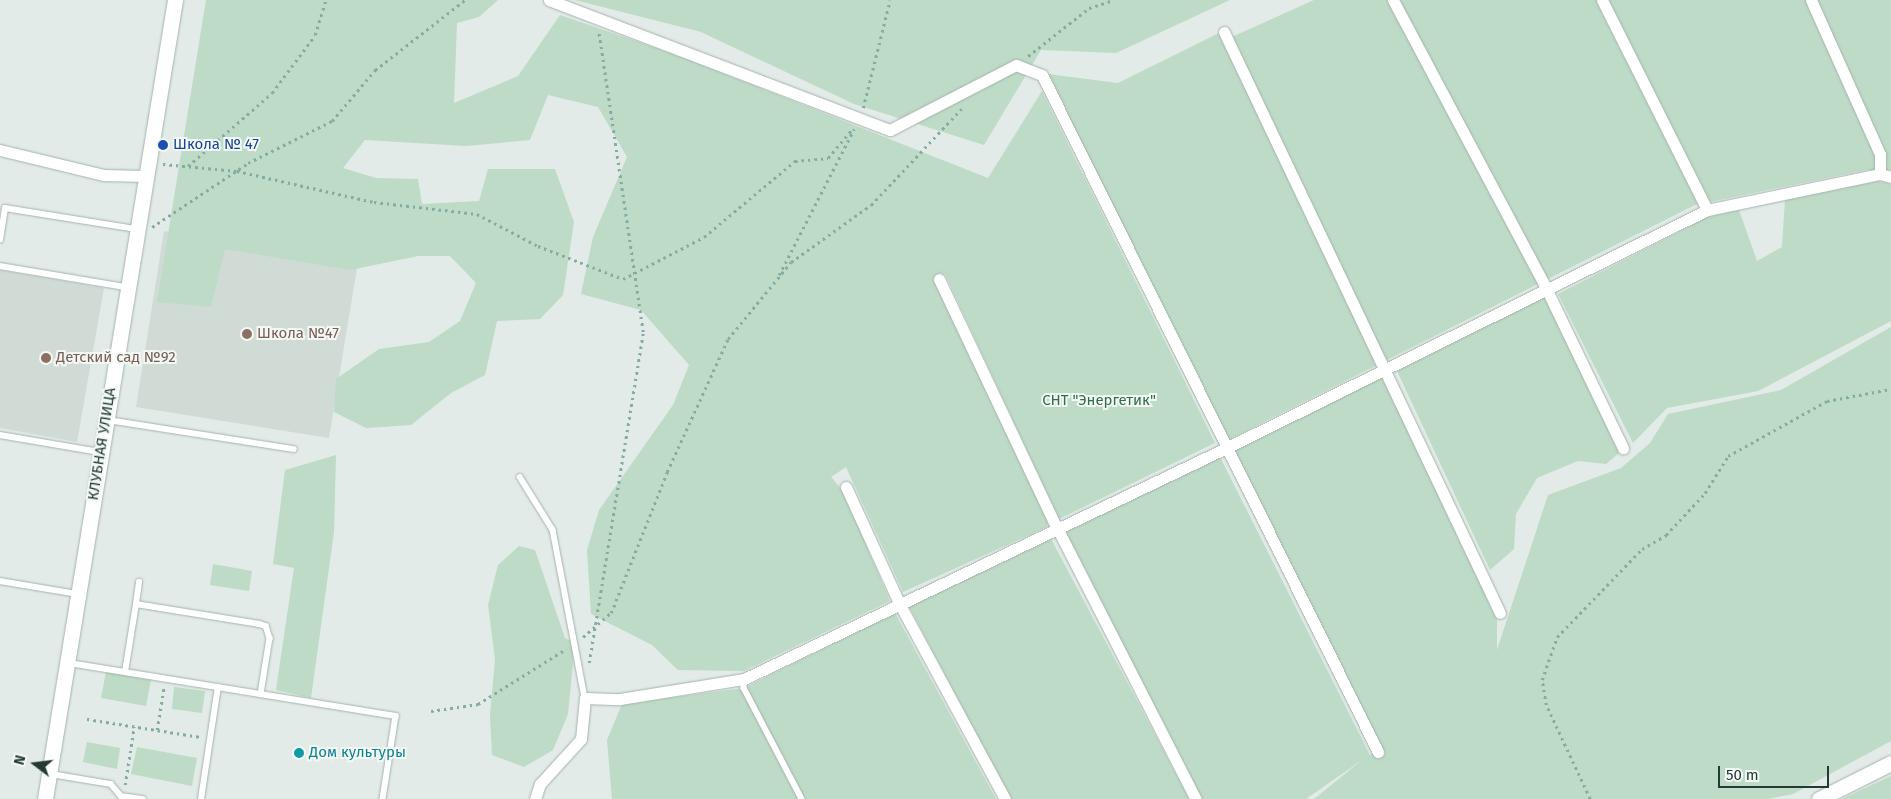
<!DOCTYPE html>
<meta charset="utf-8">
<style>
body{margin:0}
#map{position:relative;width:1891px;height:799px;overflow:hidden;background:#e2ebe7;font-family:"Fira Sans",sans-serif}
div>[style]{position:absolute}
.built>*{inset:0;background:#d1dbd6}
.green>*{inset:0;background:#bddbc6}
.path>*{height:2.5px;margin-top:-1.25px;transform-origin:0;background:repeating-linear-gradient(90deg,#85aca1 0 2.5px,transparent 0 6.5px)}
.roads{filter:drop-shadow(0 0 1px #a5b3ae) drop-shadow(0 0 1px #a5b3ae)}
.service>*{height:5.5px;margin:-2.75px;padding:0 2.75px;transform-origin:2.75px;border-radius:2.75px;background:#fff}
.minor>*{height:11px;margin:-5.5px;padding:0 5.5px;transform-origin:5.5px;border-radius:5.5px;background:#fff}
.tertiary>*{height:15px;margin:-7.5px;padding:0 7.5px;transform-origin:7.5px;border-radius:7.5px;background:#fff}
.dots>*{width:14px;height:14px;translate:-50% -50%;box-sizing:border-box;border:2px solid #f3f8f5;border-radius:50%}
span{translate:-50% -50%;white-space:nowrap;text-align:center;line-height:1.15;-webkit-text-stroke:4px #f3f8f5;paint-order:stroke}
.transit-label{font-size:15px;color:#164399}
.left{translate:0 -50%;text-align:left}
.education-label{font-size:15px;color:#785e54}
.park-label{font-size:15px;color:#316f4a}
.street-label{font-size:15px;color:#243b35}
.culture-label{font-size:15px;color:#0d838f}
.north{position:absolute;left:10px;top:739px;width:50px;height:50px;-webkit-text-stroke:4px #f3f8f5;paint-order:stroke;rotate:285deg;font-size:14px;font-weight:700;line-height:20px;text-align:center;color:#243b35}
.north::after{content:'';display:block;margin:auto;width:18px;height:22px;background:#243b35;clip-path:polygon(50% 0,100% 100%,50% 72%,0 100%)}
.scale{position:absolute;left:1718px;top:766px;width:111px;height:22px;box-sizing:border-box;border:2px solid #243b35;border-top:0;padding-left:6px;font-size:15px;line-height:18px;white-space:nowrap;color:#243b35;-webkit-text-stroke:4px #f3f8f5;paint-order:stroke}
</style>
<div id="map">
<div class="built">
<div style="clip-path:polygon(164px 231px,358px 262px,329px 438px,136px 407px)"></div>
<div style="clip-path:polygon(0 270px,104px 288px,77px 442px,0 428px)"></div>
</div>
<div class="green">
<div style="clip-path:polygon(206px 0,498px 0,479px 17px,457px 23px,454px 103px,518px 76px,560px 15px,679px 56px,988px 178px,1042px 91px,1215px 443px,1059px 519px,945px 274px,939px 279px,1049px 519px,1047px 527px,903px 592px,846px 467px,831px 477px,843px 491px,890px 601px,744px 671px,678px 670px,652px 645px,591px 614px,587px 550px,599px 510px,673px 405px,689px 365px,641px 310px,581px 294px,593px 237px,627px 157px,598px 107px,548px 95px,530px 140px,466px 146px,365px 140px,343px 168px,376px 178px,418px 179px,422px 204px,479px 201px,488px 169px,555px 169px,574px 222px,563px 295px,540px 319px,497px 321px,485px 375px,451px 393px,411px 425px,366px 428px,334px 412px,336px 379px,379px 349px,429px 342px,460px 321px,476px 283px,450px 256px,418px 256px,350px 270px,225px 249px,211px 307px,157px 302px)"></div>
<div style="clip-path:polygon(575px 0,1230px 0,1116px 53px,1041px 50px,984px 145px,854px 104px,701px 32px)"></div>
<div style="clip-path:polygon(1314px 0,1891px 0,1891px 170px,1866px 170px,1695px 205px,1226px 441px,1048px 74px,1118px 83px,1217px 34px,1234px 36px)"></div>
<div style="clip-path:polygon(1879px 181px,1891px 184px,1891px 321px,1758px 391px,1667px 408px,1633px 443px,1558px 294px,1708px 217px,1739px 210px,1757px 261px,1782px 247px,1785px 199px)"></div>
<div style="clip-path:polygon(1546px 295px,1619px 453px,1606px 464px,1578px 461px,1537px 478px,1516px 514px,1514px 549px,1490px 570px,1397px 371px)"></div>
<div style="clip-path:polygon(1891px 327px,1891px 741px,1793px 794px,1768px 799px,1314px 799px,1362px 760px,1306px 799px,1201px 799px,1065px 530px,1220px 457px,1370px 755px,1377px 751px,1231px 450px,1382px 377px,1497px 618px,1497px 650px,1548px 495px,1621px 468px,1650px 443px,1668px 414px,1781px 390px)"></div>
<div style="clip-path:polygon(336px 455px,334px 532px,311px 698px,276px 690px,294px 568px,273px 564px,285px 470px)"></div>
<div style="clip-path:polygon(1050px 537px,1185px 791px,1189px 799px,1010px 799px,909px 606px)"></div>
<div style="clip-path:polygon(519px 546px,535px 550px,565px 638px,575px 643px,568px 714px,553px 750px,524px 767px,492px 755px,490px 716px,495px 659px,488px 605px,498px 565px)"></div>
<div style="clip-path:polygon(213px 564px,252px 571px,249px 591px,210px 585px)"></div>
<div style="clip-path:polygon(895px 613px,996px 799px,612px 799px,607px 740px,622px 704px,744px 688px)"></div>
<div style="clip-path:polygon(106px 672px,151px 680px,146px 706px,101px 698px)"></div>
<div style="clip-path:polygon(174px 687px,205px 691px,202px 713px,172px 709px)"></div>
<div style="clip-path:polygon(87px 742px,120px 748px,117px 769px,83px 762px)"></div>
<div style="clip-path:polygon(137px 747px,197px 758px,192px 786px,131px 774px)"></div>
<div style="clip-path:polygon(1891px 776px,1891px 799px,1843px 799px,1846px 797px)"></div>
</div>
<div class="path">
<div style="left:1028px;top:56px;width:78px;rotate:-38.2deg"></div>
<div style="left:1089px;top:8px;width:25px;rotate:-18deg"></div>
<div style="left:863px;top:108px;width:111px;rotate:-76deg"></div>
<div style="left:163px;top:164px;width:74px;rotate:5.4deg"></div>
<div style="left:237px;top:171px;width:140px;rotate:12.8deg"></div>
<div style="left:374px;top:202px;width:104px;rotate:6.6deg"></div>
<div style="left:477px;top:214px;width:69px;rotate:27.7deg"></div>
<div style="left:538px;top:246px;width:91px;rotate:21.2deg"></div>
<div style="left:623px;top:279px;width:91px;rotate:-27.4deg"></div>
<div style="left:704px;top:237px;width:119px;rotate:-39.9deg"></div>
<div style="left:795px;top:161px;width:33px;rotate:-5deg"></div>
<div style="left:828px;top:158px;width:38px;rotate:-50deg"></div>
<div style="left:188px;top:166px;width:111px;rotate:-41deg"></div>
<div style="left:272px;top:93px;width:72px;rotate:-53.4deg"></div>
<div style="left:315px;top:35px;width:37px;rotate:-73deg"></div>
<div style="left:152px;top:227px;width:115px;rotate:-33.7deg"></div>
<div style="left:248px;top:163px;width:94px;rotate:-26.6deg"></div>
<div style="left:332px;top:121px;width:67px;rotate:-49.9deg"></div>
<div style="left:375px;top:70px;width:114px;rotate:-37.9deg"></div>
<div style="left:779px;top:275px;width:164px;rotate:-62.8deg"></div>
<div style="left:583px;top:637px;width:37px;rotate:-41deg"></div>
<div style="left:611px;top:613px;width:152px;rotate:-68.3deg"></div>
<div style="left:667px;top:472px;width:146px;rotate:-65.4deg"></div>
<div style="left:728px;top:339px;width:99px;rotate:-50.7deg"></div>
<div style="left:791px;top:262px;width:98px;rotate:-35.5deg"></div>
<div style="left:871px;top:205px;width:132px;rotate:-46.8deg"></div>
<div style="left:589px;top:663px;width:335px;rotate:-80.7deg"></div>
<div style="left:643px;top:332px;width:302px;rotate:-98.4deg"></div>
<div style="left:431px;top:711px;width:48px;rotate:-8.5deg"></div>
<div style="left:478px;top:704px;width:104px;rotate:-32deg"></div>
<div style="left:87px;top:719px;width:115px;rotate:9deg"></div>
<div style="left:157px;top:730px;width:44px;rotate:-80.8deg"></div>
<div style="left:125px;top:785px;width:59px;rotate:-81.2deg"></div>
<div style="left:1590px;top:799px;width:104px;rotate:-115.1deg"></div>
<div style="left:1546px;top:705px;width:25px;rotate:-99deg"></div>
<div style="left:1542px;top:680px;width:46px;rotate:-70.8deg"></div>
<div style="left:1557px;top:637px;width:122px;rotate:-46deg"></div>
<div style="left:1642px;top:549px;width:28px;rotate:-30deg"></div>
<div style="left:1666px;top:535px;width:57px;rotate:-47.1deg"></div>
<div style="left:1705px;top:493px;width:44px;rotate:-58.1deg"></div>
<div style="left:1728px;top:456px;width:113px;rotate:-29.1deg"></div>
<div style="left:1827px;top:401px;width:65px;rotate:-10.6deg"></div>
</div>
<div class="roads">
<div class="service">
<div style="left:0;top:240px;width:32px;rotate:-81deg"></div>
<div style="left:5px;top:208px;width:133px;rotate:9.1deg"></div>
<div style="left:0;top:266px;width:128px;rotate:9.5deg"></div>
<div style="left:108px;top:420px;width:188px;rotate:8.9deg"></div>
<div style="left:0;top:435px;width:101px;rotate:9.6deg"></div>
<div style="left:520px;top:477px;width:62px;rotate:58.1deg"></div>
<div style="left:553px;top:530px;width:171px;rotate:79.2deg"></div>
<div style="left:0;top:581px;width:79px;rotate:9.5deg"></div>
<div style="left:136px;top:604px;width:22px;rotate:-82deg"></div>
<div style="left:69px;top:663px;width:331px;rotate:9.2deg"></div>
<div style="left:396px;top:716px;width:84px;rotate:98.9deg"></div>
<div style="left:125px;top:672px;width:69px;rotate:-80.8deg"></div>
<div style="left:136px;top:604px;width:125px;rotate:9.2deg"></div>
<div style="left:259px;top:624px;width:7px;rotate:16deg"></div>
<div style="left:266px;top:626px;width:13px;rotate:72deg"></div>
<div style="left:270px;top:638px;width:57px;rotate:99.1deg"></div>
<div style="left:744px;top:679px;width:9px;rotate:90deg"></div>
<div style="left:744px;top:688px;width:125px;rotate:62.4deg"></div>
<div style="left:51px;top:774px;width:61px;rotate:9.5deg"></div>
<div style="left:111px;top:784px;width:16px;rotate:50deg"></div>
<div style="left:121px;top:796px;width:22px;rotate:8deg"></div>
<div style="left:201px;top:799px;width:113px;rotate:-81.4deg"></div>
</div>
<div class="minor">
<div style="left:549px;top:0;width:365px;rotate:20.9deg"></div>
<div style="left:890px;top:130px;width:142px;rotate:-27.3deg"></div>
<div style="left:1016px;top:65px;width:28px;rotate:21deg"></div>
<div style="left:1042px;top:75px;width:756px;rotate:63.6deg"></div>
<div style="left:1393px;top:0;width:326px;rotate:62deg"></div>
<div style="left:1546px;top:288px;width:178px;rotate:64.3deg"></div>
<div style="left:1602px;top:0;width:235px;rotate:63.4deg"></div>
<div style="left:1811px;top:0;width:169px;rotate:65.9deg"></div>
<div style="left:1880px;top:154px;width:20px;rotate:90deg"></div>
<div style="left:1224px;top:32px;width:643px;rotate:64.59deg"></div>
<div style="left:0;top:150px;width:106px;rotate:13.6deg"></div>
<div style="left:103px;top:175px;width:42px;rotate:1.4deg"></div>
<div style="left:939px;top:279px;width:273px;rotate:64.7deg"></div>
<div style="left:1056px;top:526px;width:307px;rotate:62.9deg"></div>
<div style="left:846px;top:487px;width:128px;rotate:65.4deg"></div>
<div style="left:899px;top:603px;width:223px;rotate:61.6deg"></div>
<div style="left:535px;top:799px;width:16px;rotate:-72deg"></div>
<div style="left:540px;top:784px;width:61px;rotate:-47.7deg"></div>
<div style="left:581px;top:739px;width:41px;rotate:-84.4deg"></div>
<div style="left:585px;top:698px;width:35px;rotate:2deg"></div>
<div style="left:620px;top:699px;width:126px;rotate:-9.2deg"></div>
<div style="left:744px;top:679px;width:532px;rotate:-25.6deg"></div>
<div style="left:1224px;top:449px;width:539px;rotate:-26.33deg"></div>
<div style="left:1707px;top:210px;width:177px;rotate:-11.8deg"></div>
<div style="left:1880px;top:174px;width:11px;rotate:15deg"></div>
</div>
<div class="tertiary">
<div style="left:45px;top:799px;width:810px;rotate:-80.76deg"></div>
<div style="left:1819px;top:799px;width:80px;rotate:-26.6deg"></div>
</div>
</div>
<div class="dots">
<div style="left:163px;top:145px;background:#1a4fb4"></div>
<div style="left:247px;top:334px;background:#8d6e63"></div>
<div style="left:46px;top:358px;background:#8d6e63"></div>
<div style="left:299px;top:753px;background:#0f9aa8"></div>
</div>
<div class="transit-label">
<span class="left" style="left:173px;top:145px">Школа № 47</span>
</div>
<div class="education-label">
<span class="left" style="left:257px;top:334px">Школа №47</span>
<span class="left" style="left:56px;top:358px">Детский сад №92</span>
</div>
<div class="park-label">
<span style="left:1099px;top:401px">СНТ "Энергетик"</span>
</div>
<div class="street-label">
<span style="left:102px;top:444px;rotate:-81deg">КЛУБНАЯ УЛИЦА</span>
</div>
<div class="culture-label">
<span class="left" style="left:309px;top:753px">Дом культуры</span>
</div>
<div class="north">N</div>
<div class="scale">50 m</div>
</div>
